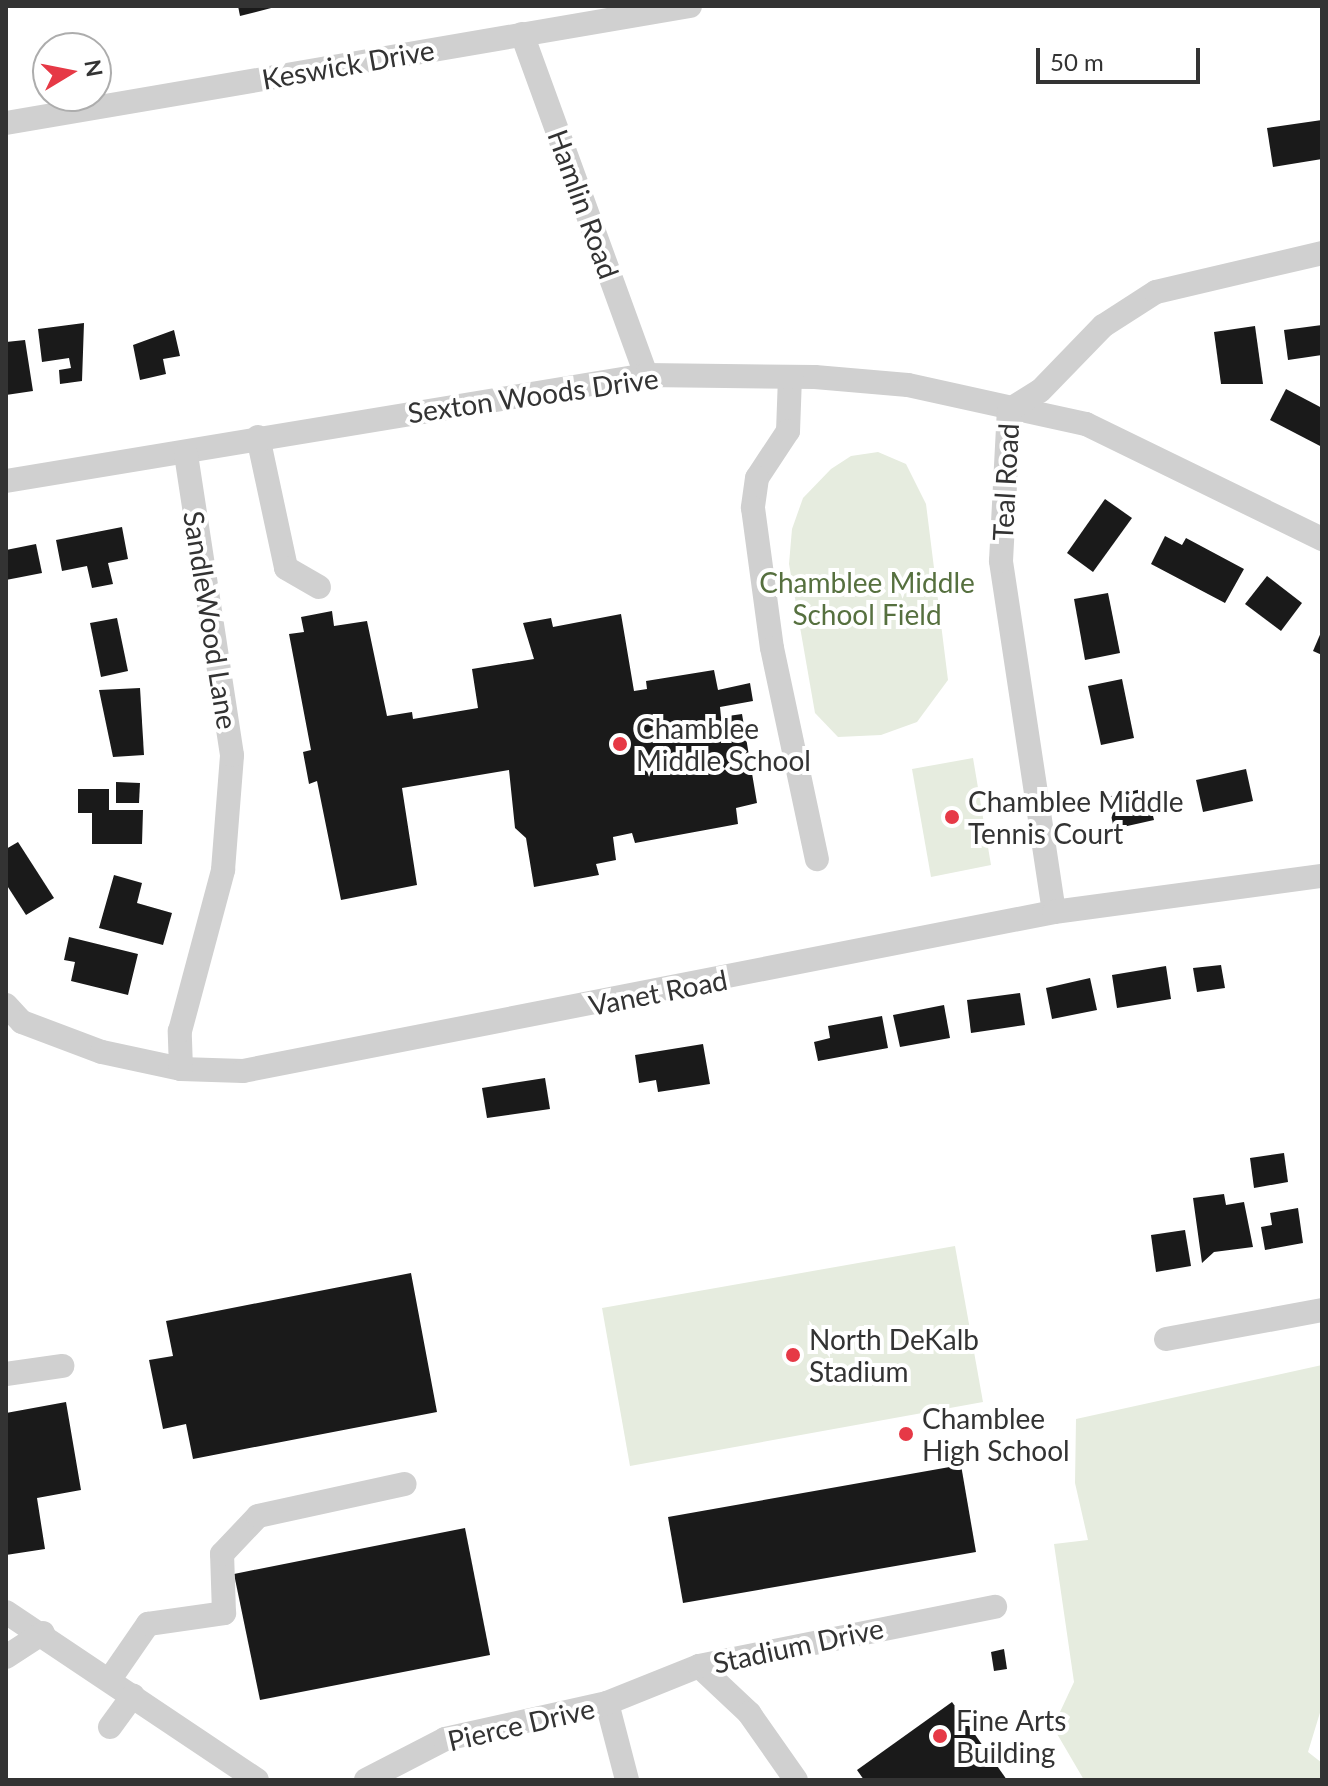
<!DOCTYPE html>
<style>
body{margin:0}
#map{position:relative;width:1328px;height:1786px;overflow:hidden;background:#fff;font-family:Lato,sans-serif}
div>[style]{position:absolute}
.green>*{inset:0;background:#e6ecdf}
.building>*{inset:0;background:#1a1a1a}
.minor>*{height:24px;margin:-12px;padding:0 12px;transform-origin:12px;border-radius:12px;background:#d0d0d0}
.dots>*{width:22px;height:22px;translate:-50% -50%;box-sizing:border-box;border:4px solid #fff;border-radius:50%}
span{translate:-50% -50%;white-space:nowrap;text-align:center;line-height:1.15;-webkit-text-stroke:8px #fff;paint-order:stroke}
.street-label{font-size:28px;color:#333}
.park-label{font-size:28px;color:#56703f}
.poi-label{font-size:28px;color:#333}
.left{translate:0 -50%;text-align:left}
.frame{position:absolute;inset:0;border:8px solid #333;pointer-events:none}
.north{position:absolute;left:32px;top:32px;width:80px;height:80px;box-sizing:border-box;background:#fff;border:2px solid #adadad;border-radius:50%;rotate:80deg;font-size:22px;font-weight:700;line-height:32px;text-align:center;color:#333}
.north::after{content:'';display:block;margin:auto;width:28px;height:36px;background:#e63946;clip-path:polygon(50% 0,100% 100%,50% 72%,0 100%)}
.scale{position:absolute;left:1036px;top:48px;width:164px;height:36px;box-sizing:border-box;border:4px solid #333;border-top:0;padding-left:10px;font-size:24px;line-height:28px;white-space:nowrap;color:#333;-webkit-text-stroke:6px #fff;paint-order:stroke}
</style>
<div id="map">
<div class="green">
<div style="clip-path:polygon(878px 452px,906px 464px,926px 504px,948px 680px,917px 722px,881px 735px,838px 737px,815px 713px,789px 564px,792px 529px,803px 498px,831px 469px,851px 456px)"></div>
<div style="clip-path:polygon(973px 758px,991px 865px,931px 877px,912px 769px)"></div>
<div style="clip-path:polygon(955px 1246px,983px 1402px,630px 1466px,602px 1308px)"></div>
<div style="clip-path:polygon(1322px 1365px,1322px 1706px,1308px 1752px,1322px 1763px,1322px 1780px,1084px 1780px,1053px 1727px,1074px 1682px,1054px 1544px,1088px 1540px,1075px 1483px,1076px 1419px)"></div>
</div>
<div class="building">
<div style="clip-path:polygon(238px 6px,275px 6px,275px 7px,240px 16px)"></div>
<div style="clip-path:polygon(1322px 120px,1322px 159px,1273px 167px,1267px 128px)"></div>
<div style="clip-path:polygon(84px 323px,82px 381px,60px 384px,59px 370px,71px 368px,69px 358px,42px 362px,38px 329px)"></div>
<div style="clip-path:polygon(1322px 325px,1322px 355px,1288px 360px,1284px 330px)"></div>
<div style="clip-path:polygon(1255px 326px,1263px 384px,1221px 384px,1214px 332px)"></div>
<div style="clip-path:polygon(174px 330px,180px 356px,163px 359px,166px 374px,140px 380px,133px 345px)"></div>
<div style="clip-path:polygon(25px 340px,33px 391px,6px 395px,6px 342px)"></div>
<div style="clip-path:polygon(1286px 389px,1322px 408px,1322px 447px,1270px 420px)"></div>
<div style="clip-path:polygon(1105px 499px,1132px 518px,1093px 572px,1067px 553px)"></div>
<div style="clip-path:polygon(122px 527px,128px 559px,108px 563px,113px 584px,92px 588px,87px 566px,62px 571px,56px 540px)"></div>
<div style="clip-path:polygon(1165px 536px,1182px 545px,1186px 538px,1244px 569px,1225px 603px,1151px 564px)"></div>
<div style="clip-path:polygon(36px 544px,42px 573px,6px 580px,6px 550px)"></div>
<div style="clip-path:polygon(1267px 576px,1302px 603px,1281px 631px,1245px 604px)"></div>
<div style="clip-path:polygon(1108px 593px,1120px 653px,1085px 660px,1074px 599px)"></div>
<div style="clip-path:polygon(332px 611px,334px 626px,367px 621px,387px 716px,412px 712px,413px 719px,478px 708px,472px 669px,534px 659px,523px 623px,551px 618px,553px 627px,621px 614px,634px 691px,647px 689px,646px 681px,714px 670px,718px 690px,750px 683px,753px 701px,720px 707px,721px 717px,742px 714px,757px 803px,736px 808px,738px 824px,635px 843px,632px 833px,613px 837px,616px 860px,596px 864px,599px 875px,534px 887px,526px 838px,515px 828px,509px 770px,402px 788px,417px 885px,341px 900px,317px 781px,309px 784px,303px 752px,311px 750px,289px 634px,304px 632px,301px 617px)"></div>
<div style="clip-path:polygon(117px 618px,128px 671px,101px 677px,90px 623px)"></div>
<div style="clip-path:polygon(1322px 630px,1322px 655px,1313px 651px)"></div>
<div style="clip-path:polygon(1122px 679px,1134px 738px,1101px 745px,1088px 686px)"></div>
<div style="clip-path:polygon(140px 688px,144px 755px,113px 757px,99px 690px)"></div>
<div style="clip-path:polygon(1246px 769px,1253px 801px,1203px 812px,1196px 780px)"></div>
<div style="clip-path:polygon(116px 782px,140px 783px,139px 803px,116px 803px)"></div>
<div style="clip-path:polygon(1146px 788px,1154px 820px,1114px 829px,1107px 797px)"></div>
<div style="clip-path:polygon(78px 789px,109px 789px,109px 810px,143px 810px,142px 844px,92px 844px,92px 813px,78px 813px)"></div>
<div style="clip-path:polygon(18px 842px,54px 898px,26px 915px,6px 884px,6px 849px)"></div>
<div style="clip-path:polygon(114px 875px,142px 883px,137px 903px,172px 913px,163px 945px,99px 928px)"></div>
<div style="clip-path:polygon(69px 937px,138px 954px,128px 995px,71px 981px,75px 962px,64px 960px)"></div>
<div style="clip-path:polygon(1221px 965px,1225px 988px,1197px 992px,1193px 968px)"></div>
<div style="clip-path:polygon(1166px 966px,1171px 999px,1117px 1008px,1112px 975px)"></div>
<div style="clip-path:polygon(1090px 978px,1097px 1010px,1052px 1019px,1046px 988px)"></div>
<div style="clip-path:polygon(1020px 993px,1025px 1025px,971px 1033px,967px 1000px)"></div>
<div style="clip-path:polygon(944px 1005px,950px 1038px,900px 1047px,893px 1015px)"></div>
<div style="clip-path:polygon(882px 1016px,888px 1048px,818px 1061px,814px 1042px,830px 1038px,828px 1026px)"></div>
<div style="clip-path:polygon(703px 1044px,710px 1084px,658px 1092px,656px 1080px,639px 1083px,635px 1055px)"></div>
<div style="clip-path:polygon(545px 1078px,550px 1109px,487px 1118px,482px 1088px)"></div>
<div style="clip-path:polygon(1284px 1153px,1288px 1182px,1254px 1188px,1250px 1158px)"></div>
<div style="clip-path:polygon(1224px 1194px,1226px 1205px,1244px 1202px,1253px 1247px,1214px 1252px,1202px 1263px,1193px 1198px)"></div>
<div style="clip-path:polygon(1298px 1208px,1303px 1243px,1265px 1250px,1261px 1227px,1272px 1225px,1270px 1213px)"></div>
<div style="clip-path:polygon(1185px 1230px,1191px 1266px,1156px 1272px,1151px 1235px)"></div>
<div style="clip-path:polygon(411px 1273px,437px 1412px,193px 1459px,186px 1424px,163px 1429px,149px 1360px,173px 1356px,166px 1321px)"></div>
<div style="clip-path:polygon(66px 1402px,81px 1490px,37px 1498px,45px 1549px,6px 1555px,6px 1413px)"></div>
<div style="clip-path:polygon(961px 1465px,976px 1552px,683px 1603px,668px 1517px)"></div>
<div style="clip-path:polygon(465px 1528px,490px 1655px,260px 1700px,234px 1574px)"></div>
<div style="clip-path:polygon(1004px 1649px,1007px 1669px,994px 1671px,991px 1652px)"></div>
<div style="clip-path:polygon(952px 1702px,1007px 1780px,864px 1780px,857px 1770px)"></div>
</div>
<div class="minor">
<div style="left:522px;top:34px;width:363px;rotate:70deg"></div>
<div style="left:6px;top:123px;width:694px;rotate:-9.71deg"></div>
<div style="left:790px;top:377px;width:54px;rotate:92.1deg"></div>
<div style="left:788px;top:431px;width:56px;rotate:123.4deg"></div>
<div style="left:757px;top:478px;width:30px;rotate:98deg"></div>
<div style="left:753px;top:508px;width:141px;rotate:82.3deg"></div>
<div style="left:772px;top:648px;width:216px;rotate:78deg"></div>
<div style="left:258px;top:437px;width:134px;rotate:77.9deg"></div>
<div style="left:286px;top:568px;width:38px;rotate:30deg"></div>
<div style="left:6px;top:481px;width:649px;rotate:-9.4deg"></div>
<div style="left:646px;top:375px;width:169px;rotate:0.7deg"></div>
<div style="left:815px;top:377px;width:93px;rotate:4.9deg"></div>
<div style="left:908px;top:385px;width:182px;rotate:12.4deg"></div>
<div style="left:1086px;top:424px;width:263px;rotate:26deg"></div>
<div style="left:1054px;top:912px;width:355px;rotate:-98.6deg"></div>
<div style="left:1001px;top:561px;width:151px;rotate:-87deg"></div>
<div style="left:1009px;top:410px;width:36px;rotate:-32deg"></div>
<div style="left:1040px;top:391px;width:91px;rotate:-45.9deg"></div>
<div style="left:1103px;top:326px;width:63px;rotate:-32.7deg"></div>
<div style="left:1156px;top:292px;width:171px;rotate:-13.2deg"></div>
<div style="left:6px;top:1005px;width:23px;rotate:47deg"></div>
<div style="left:22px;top:1022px;width:85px;rotate:20.6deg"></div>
<div style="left:102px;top:1052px;width:81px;rotate:12.1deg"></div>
<div style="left:181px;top:1069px;width:62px;rotate:1.8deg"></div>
<div style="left:243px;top:1071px;width:826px;rotate:-11.09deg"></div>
<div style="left:1054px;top:912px;width:270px;rotate:-7.7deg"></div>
<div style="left:181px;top:1069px;width:38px;rotate:-92deg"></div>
<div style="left:180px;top:1031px;width:167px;rotate:-75deg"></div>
<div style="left:223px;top:870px;width:115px;rotate:-85.5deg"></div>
<div style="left:232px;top:755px;width:304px;rotate:-98.7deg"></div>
<div style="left:1166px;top:1339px;width:159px;rotate:-10.5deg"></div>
<div style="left:6px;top:1374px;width:57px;rotate:-8.1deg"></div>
<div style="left:6px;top:1612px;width:302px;rotate:33.8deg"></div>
<div style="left:6px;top:1657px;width:44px;rotate:-33deg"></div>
<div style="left:699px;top:1666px;width:69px;rotate:43.2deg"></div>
<div style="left:749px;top:1713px;width:82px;rotate:55deg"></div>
<div style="left:110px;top:1679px;width:67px;rotate:-55.4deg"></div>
<div style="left:148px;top:1624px;width:77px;rotate:-8.2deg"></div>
<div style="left:224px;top:1613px;width:59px;rotate:-91.9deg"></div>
<div style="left:222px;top:1554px;width:52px;rotate:-46.5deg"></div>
<div style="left:258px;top:1516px;width:150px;rotate:-12.3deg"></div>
<div style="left:607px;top:1703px;width:80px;rotate:75.4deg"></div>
<div style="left:110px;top:1727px;width:39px;rotate:-54deg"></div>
<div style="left:366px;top:1780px;width:89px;rotate:-27.4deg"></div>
<div style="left:445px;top:1739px;width:166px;rotate:-12.5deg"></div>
<div style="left:607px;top:1703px;width:99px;rotate:-21.9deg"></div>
<div style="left:699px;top:1666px;width:302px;rotate:-11.3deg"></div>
</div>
<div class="dots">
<div style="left:620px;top:744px;background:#e63946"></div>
<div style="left:952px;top:817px;background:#e63946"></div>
<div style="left:793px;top:1355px;background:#e63946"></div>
<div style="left:906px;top:1434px;background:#e63946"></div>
<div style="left:940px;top:1736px;background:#e63946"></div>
</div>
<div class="street-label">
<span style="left:348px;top:64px;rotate:-10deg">Keswick Drive</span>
<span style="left:584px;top:204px;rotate:70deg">Hamlin Road</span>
<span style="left:533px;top:395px;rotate:-8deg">Sexton Woods Drive</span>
<span style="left:1005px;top:482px;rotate:-87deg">Teal Road</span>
<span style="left:211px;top:620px;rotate:81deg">SandleWood Lane</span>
<span style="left:658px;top:992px;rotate:-11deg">Vanet Road</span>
<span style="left:798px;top:1645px;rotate:-12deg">Stadium Drive</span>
<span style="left:521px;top:1724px;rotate:-13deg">Pierce Drive</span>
</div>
<div class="park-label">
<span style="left:867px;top:598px">Chamblee Middle<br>School Field</span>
</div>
<div class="poi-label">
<span class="left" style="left:636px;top:744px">Chamblee<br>Middle School</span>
<span class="left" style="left:968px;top:817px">Chamblee Middle<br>Tennis Court</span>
<span class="left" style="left:809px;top:1355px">North DeKalb<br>Stadium</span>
<span class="left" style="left:922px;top:1434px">Chamblee<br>High School</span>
<span class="left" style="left:956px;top:1736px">Fine Arts<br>Building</span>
</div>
<div class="frame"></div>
<div class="north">N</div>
<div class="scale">50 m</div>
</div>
